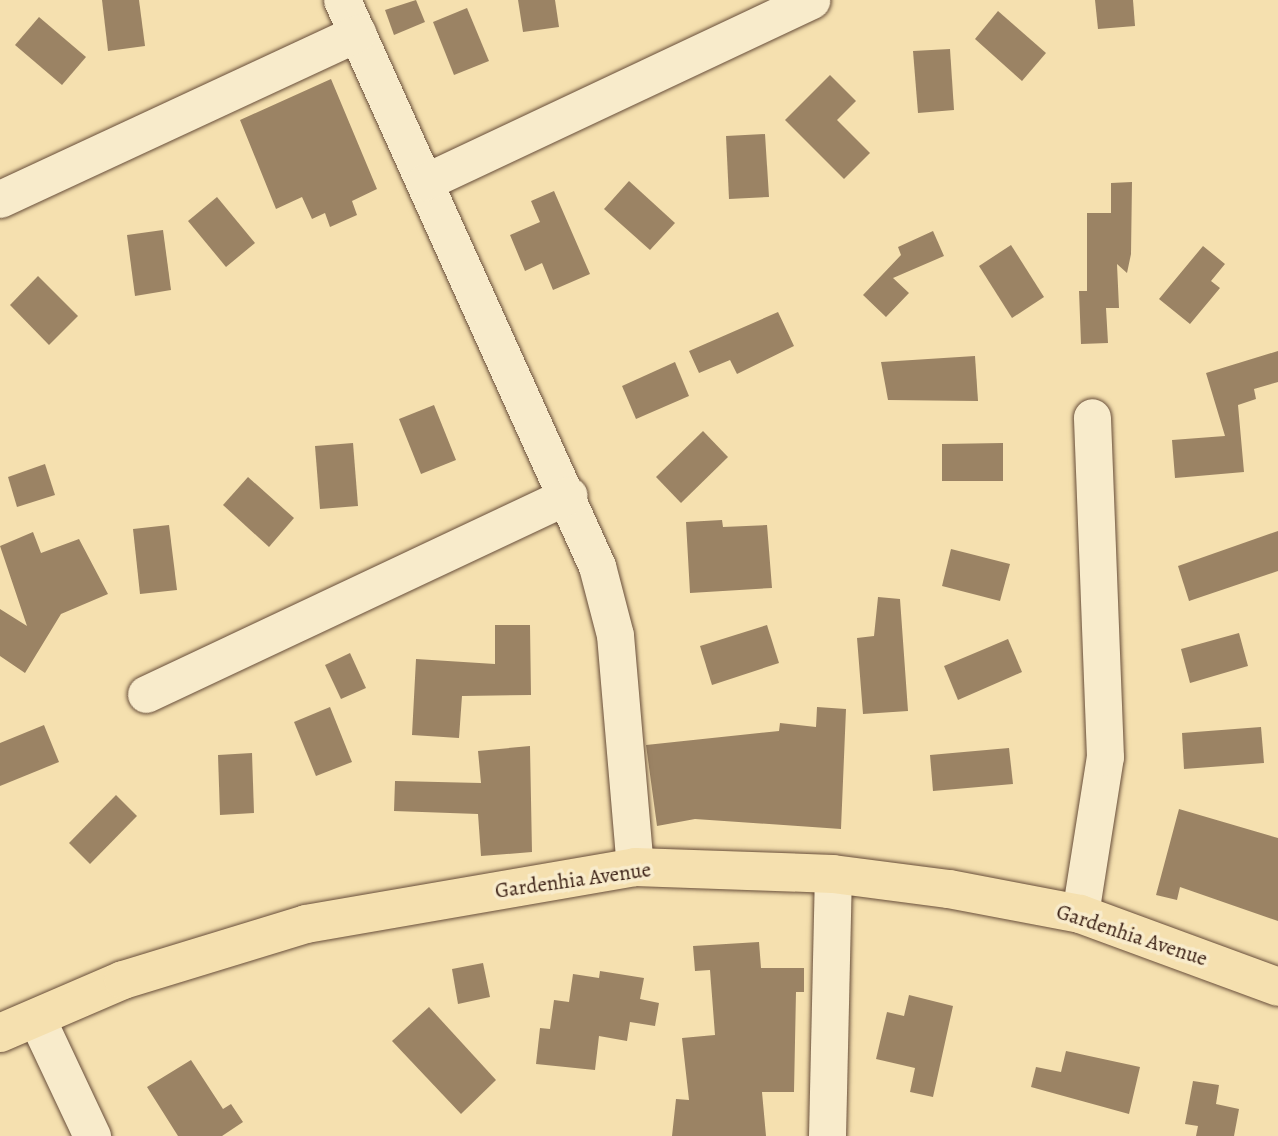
<!DOCTYPE html>
<style>
body{margin:0}
#map{position:relative;width:1278px;height:1136px;overflow:hidden;background:#f5e0af;font-family:Alegreya,serif}
div>[style]{position:absolute}
.building>*{inset:0;background:#9b8364}
.roads{filter:drop-shadow(0 0 2px #684e3a) drop-shadow(0 0 2px #684e3a)}
.minor>*{height:37px;margin:-18.5px;padding:0 18.5px;transform-origin:18.5px;border-radius:18.5px;background:#f8ebcb}
.major>*{height:38px;margin:-19px;padding:0 19px;transform-origin:19px;border-radius:19px;background:#f5e0af}
span{translate:-50% -50%;white-space:nowrap;text-align:center;line-height:1.15;-webkit-text-stroke:7px #f8ebcb;paint-order:stroke}
.street-label{font-size:21px;color:#391e13}
</style>
<div id="map">
<div class="building">
<div style="clip-path:polygon(102px 0,139px 0,145px 46px,108px 51px)"></div>
<div style="clip-path:polygon(416px 0,425px 22px,394px 35px,385px 10px)"></div>
<div style="clip-path:polygon(518px 0,555px 0,559px 27px,523px 32px)"></div>
<div style="clip-path:polygon(1095px 0,1133px 0,1135px 26px,1098px 29px)"></div>
<div style="clip-path:polygon(467px 8px,489px 61px,454px 75px,433px 22px)"></div>
<div style="clip-path:polygon(998px 11px,1046px 53px,1022px 81px,975px 39px)"></div>
<div style="clip-path:polygon(39px 17px,86px 57px,62px 85px,15px 45px)"></div>
<div style="clip-path:polygon(950px 49px,954px 110px,918px 113px,913px 51px)"></div>
<div style="clip-path:polygon(830px 75px,856px 101px,837px 120px,870px 153px,844px 179px,785px 120px)"></div>
<div style="clip-path:polygon(331px 79px,377px 189px,352px 201px,357px 215px,330px 227px,325px 213px,312px 219px,302px 197px,276px 209px,240px 120px)"></div>
<div style="clip-path:polygon(765px 134px,769px 197px,729px 199px,726px 136px)"></div>
<div style="clip-path:polygon(629px 181px,675px 223px,650px 250px,604px 209px)"></div>
<div style="clip-path:polygon(1132px 182px,1131px 254px,1127px 273px,1117px 264px,1119px 308px,1106px 308px,1108px 343px,1081px 344px,1079px 291px,1087px 291px,1087px 213px,1111px 213px,1111px 183px)"></div>
<div style="clip-path:polygon(554px 191px,590px 274px,553px 290px,542px 263px,525px 271px,510px 235px,540px 222px,531px 201px)"></div>
<div style="clip-path:polygon(217px 197px,255px 243px,226px 267px,188px 221px)"></div>
<div style="clip-path:polygon(163px 230px,171px 290px,135px 296px,127px 235px)"></div>
<div style="clip-path:polygon(933px 231px,944px 256px,893px 278px,909px 293px,886px 317px,863px 295px,901px 255px,898px 247px)"></div>
<div style="clip-path:polygon(1011px 245px,1044px 297px,1012px 318px,979px 266px)"></div>
<div style="clip-path:polygon(1203px 246px,1225px 264px,1211px 281px,1220px 288px,1190px 324px,1159px 299px)"></div>
<div style="clip-path:polygon(38px 276px,78px 316px,49px 345px,10px 305px)"></div>
<div style="clip-path:polygon(778px 312px,794px 346px,737px 374px,730px 360px,699px 373px,689px 351px)"></div>
<div style="clip-path:polygon(1278px 351px,1278px 382px,1254px 389px,1256px 399px,1238px 405px,1244px 472px,1175px 478px,1172px 440px,1225px 436px,1206px 373px)"></div>
<div style="clip-path:polygon(975px 356px,978px 401px,888px 400px,881px 362px)"></div>
<div style="clip-path:polygon(675px 362px,689px 396px,636px 419px,622px 386px)"></div>
<div style="clip-path:polygon(434px 405px,456px 460px,421px 474px,399px 419px)"></div>
<div style="clip-path:polygon(703px 431px,728px 457px,681px 503px,656px 477px)"></div>
<div style="clip-path:polygon(353px 443px,358px 506px,320px 509px,315px 446px)"></div>
<div style="clip-path:polygon(1003px 443px,1003px 481px,942px 481px,942px 444px)"></div>
<div style="clip-path:polygon(45px 464px,55px 495px,17px 507px,8px 477px)"></div>
<div style="clip-path:polygon(248px 477px,294px 518px,269px 547px,223px 505px)"></div>
<div style="clip-path:polygon(722px 520px,723px 527px,767px 525px,772px 588px,690px 593px,686px 522px)"></div>
<div style="clip-path:polygon(169px 525px,177px 590px,140px 594px,133px 529px)"></div>
<div style="clip-path:polygon(1278px 531px,1278px 571px,1189px 601px,1178px 566px)"></div>
<div style="clip-path:polygon(33px 532px,41px 553px,79px 539px,108px 594px,61px 614px,25px 673px,0 656px,0 609px,27px 626px,0 546px)"></div>
<div style="clip-path:polygon(951px 549px,1010px 564px,1000px 601px,942px 586px)"></div>
<div style="clip-path:polygon(878px 597px,900px 599px,908px 711px,863px 714px,857px 638px,874px 636px)"></div>
<div style="clip-path:polygon(495px 625px,530px 625px,531px 695px,462px 696px,459px 738px,412px 735px,416px 659px,495px 664px)"></div>
<div style="clip-path:polygon(767px 625px,779px 663px,712px 685px,700px 646px)"></div>
<div style="clip-path:polygon(1239px 633px,1248px 666px,1190px 683px,1181px 649px)"></div>
<div style="clip-path:polygon(1008px 639px,1022px 672px,958px 700px,944px 666px)"></div>
<div style="clip-path:polygon(350px 653px,366px 688px,341px 699px,325px 665px)"></div>
<div style="clip-path:polygon(330px 707px,352px 762px,316px 776px,294px 722px)"></div>
<div style="clip-path:polygon(817px 707px,846px 709px,841px 829px,695px 819px,657px 826px,646px 745px,779px 731px,780px 723px,816px 727px)"></div>
<div style="clip-path:polygon(44px 725px,59px 762px,0 786px,0 743px)"></div>
<div style="clip-path:polygon(1261px 727px,1264px 763px,1184px 769px,1182px 733px)"></div>
<div style="clip-path:polygon(530px 746px,532px 852px,481px 856px,478px 814px,394px 811px,395px 781px,481px 783px,478px 751px)"></div>
<div style="clip-path:polygon(1009px 748px,1013px 784px,933px 791px,930px 755px)"></div>
<div style="clip-path:polygon(252px 753px,254px 813px,220px 815px,218px 755px)"></div>
<div style="clip-path:polygon(116px 795px,137px 816px,90px 864px,69px 843px)"></div>
<div style="clip-path:polygon(1179px 809px,1278px 838px,1278px 921px,1180px 887px,1177px 900px,1156px 895px)"></div>
<div style="clip-path:polygon(759px 942px,761px 968px,804px 968px,804px 992px,796px 992px,794px 1092px,762px 1092px,766px 1136px,672px 1136px,676px 1099px,689px 1100px,682px 1038px,715px 1035px,710px 970px,695px 971px,693px 946px)"></div>
<div style="clip-path:polygon(483px 963px,490px 997px,458px 1004px,452px 969px)"></div>
<div style="clip-path:polygon(600px 971px,644px 978px,640px 999px,659px 1003px,655px 1026px,630px 1022px,627px 1041px,599px 1036px,595px 1070px,536px 1064px,540px 1028px,550px 1029px,554px 1000px,569px 1002px,573px 974px,599px 978px)"></div>
<div style="clip-path:polygon(909px 995px,953px 1006px,933px 1097px,910px 1092px,915px 1068px,876px 1059px,887px 1012px,904px 1016px)"></div>
<div style="clip-path:polygon(429px 1007px,496px 1080px,461px 1114px,392px 1041px)"></div>
<div style="clip-path:polygon(1066px 1051px,1140px 1067px,1129px 1114px,1031px 1087px,1036px 1067px,1061px 1072px)"></div>
<div style="clip-path:polygon(191px 1060px,223px 1109px,231px 1104px,243px 1122px,222px 1136px,178px 1136px,147px 1087px)"></div>
<div style="clip-path:polygon(1193px 1081px,1219px 1085px,1216px 1104px,1239px 1109px,1234px 1136px,1196px 1136px,1198px 1126px,1185px 1124px)"></div>
</div>
<div class="roads">
<div class="minor">
<div style="left:342px;top:0;width:621px;rotate:65.75deg"></div>
<div style="left:597px;top:566px;width:71px;rotate:75.4deg"></div>
<div style="left:615px;top:635px;width:233px;rotate:85.1deg"></div>
<div style="left:425px;top:182px;width:427px;rotate:-25.2deg"></div>
<div style="left:0;top:199px;width:394px;rotate:-24.9deg"></div>
<div style="left:146px;top:694px;width:467px;rotate:-25.2deg"></div>
<div style="left:1080px;top:914px;width:159px;rotate:-81deg"></div>
<div style="left:1105px;top:757px;width:340px;rotate:-92.2deg"></div>
<div style="left:36px;top:1017px;width:132px;rotate:64.8deg"></div>
<div style="left:827px;top:1136px;width:262px;rotate:-88.7deg"></div>
</div>
<div class="major">
<div style="left:0;top:1033px;width:134px;rotate:-23.3deg"></div>
<div style="left:123px;top:980px;width:191px;rotate:-17deg"></div>
<div style="left:306px;top:924px;width:334px;rotate:-9.8deg"></div>
<div style="left:635px;top:867px;width:198px;rotate:2deg"></div>
<div style="left:833px;top:874px;width:117px;rotate:7.4deg"></div>
<div style="left:949px;top:889px;width:133px;rotate:10.8deg"></div>
<div style="left:1080px;top:914px;width:211px;rotate:20.2deg"></div>
</div>
</div>
<div class="street-label">
<span style="left:573px;top:880px;rotate:-8deg">Gardenhia Avenue</span>
<span style="left:1132px;top:935px;rotate:18deg">Gardenhia Avenue</span>
</div>
</div>
